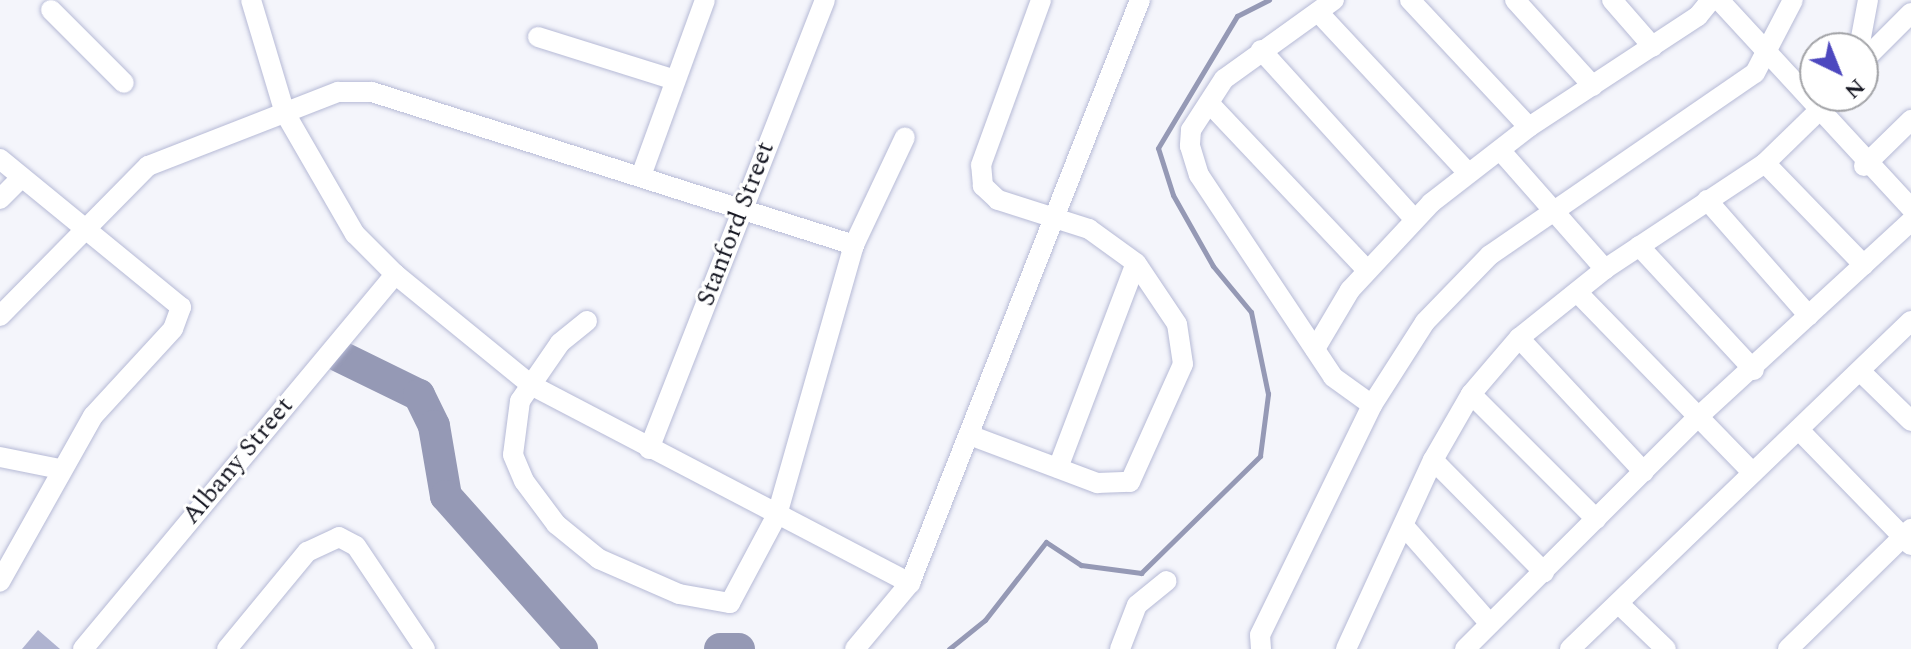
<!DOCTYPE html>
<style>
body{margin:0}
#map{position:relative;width:1911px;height:649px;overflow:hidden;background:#f4f5fb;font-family:Spectral,serif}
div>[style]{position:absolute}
.stream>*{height:5px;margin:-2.5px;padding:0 2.5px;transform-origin:2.5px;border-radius:2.5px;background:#9599b5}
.river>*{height:32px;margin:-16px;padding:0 16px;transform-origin:16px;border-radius:16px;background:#9599b5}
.building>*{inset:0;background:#afb3d0}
.roads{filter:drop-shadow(0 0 2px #b6bad6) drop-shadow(0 0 2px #b6bad6)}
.minor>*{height:20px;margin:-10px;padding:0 10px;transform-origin:10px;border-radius:10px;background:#fff}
span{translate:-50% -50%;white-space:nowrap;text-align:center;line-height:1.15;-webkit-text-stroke:6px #fff;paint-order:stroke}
.street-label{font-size:26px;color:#171823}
.north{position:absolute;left:1799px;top:32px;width:80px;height:80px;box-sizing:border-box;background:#fff;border:2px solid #a2a3a7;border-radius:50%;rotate:137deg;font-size:22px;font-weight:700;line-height:32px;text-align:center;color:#171823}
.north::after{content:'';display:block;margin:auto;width:28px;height:36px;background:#4d48bf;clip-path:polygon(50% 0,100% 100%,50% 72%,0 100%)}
</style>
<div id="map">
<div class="stream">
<div style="left:949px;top:649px;width:46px;rotate:-38.9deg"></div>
<div style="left:985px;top:620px;width:99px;rotate:-52deg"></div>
<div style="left:1046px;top:542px;width:42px;rotate:33.3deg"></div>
<div style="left:1081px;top:565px;width:61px;rotate:7.6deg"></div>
<div style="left:1141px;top:573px;width:167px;rotate:-44.5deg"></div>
<div style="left:1260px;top:456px;width:63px;rotate:-82.6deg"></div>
<div style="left:1268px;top:394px;width:84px;rotate:-101.7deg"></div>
<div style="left:1251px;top:312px;width:60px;rotate:-129.6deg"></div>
<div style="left:1213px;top:266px;width:81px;rotate:-119.4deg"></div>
<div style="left:1173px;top:195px;width:49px;rotate:-107.7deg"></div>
<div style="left:1158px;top:148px;width:154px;rotate:-59.1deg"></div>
<div style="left:1237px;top:16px;width:36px;rotate:-27deg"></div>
</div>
<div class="river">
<div style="left:339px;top:356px;width:89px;rotate:26deg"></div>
<div style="left:419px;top:395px;width:34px;rotate:64deg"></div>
<div style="left:434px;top:426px;width:71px;rotate:80.3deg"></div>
<div style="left:446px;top:496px;width:205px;rotate:48.4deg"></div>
<div style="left:720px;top:649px;width:19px"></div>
</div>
<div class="building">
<div style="clip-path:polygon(38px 630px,60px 649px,22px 649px)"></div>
</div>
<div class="roads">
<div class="minor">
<div style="left:251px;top:0;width:118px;rotate:73.3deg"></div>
<div style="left:285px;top:113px;width:140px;rotate:60deg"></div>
<div style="left:355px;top:234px;width:57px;rotate:45deg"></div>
<div style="left:395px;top:274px;width:176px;rotate:39.2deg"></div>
<div style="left:531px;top:385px;width:428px;rotate:27.6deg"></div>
<div style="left:1334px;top:0;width:135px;rotate:144.3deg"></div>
<div style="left:1224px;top:79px;width:61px;rotate:122.9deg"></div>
<div style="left:1191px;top:130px;width:16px;rotate:94deg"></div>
<div style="left:1190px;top:146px;width:30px;rotate:73deg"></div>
<div style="left:1199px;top:175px;width:242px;rotate:56.4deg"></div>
<div style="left:1333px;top:377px;width:48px;rotate:35.7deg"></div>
<div style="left:1410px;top:0;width:174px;rotate:46.9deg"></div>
<div style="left:1515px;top:0;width:116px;rotate:47.8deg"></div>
<div style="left:1612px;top:0;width:62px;rotate:48.9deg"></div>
<div style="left:1719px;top:0;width:283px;rotate:47.3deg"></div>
<div style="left:51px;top:10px;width:103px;rotate:45deg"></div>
<div style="left:1318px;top:12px;width:220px;rotate:47deg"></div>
<div style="left:538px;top:37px;width:140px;rotate:17.4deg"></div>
<div style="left:1859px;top:48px;width:49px;rotate:-79.4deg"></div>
<div style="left:1261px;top:50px;width:228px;rotate:47.8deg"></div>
<div style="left:1863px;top:61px;width:68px;rotate:-45deg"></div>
<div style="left:1209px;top:103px;width:230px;rotate:46.6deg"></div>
<div style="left:1500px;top:150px;width:159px;rotate:48.6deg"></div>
<div style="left:0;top:159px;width:234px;rotate:39.3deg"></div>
<div style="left:181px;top:307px;width:23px;rotate:110deg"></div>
<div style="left:173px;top:329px;width:118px;rotate:132.6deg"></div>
<div style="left:93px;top:416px;width:190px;rotate:119.3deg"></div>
<div style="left:1765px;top:163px;width:142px;rotate:45.9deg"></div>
<div style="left:1864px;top:166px;width:66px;rotate:-44.4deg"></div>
<div style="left:641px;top:176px;width:187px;rotate:-70deg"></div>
<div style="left:0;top:199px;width:30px;rotate:-45deg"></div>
<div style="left:1707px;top:200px;width:154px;rotate:48.7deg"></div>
<div style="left:1639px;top:246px;width:169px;rotate:47.2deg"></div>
<div style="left:1577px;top:292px;width:252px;rotate:45.8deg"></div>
<div style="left:0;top:316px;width:211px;rotate:-45.4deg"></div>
<div style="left:148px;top:166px;width:204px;rotate:-21.3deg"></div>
<div style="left:338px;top:92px;width:34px"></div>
<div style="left:372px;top:92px;width:506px;rotate:17.61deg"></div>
<div style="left:587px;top:321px;width:35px;rotate:141deg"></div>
<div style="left:560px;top:343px;width:70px;rotate:124.6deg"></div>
<div style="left:520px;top:401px;width:54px;rotate:97.4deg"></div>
<div style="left:513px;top:455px;width:28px;rotate:67deg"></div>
<div style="left:524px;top:481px;width:54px;rotate:53.3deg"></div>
<div style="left:556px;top:524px;width:55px;rotate:39.1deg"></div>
<div style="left:599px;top:559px;width:87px;rotate:23.6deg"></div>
<div style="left:679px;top:594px;width:52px;rotate:10deg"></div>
<div style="left:730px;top:603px;width:100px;rotate:-61.9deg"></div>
<div style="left:777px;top:515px;width:281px;rotate:-74.1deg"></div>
<div style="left:854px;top:245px;width:119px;rotate:-64.7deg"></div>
<div style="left:1519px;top:338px;width:183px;rotate:47deg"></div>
<div style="left:1315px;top:349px;width:69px;rotate:-59.3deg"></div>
<div style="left:1350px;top:290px;width:119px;rotate:-47deg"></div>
<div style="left:1431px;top:203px;width:124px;rotate:-37.8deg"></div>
<div style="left:1529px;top:127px;width:202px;rotate:-33.3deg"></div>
<div style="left:1698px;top:16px;width:21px;rotate:-51deg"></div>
<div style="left:1861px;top:372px;width:70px;rotate:44.4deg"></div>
<div style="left:1471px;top:394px;width:177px;rotate:45deg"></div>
<div style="left:1800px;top:431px;width:159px;rotate:45.8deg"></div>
<div style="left:972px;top:436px;width:134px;rotate:20.6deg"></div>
<div style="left:1097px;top:483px;width:33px;rotate:-2deg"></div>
<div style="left:1130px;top:482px;width:129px;rotate:-65.8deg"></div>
<div style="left:1183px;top:364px;width:40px;rotate:-98.5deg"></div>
<div style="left:1177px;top:324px;width:73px;rotate:-123.9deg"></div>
<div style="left:1136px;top:263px;width:58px;rotate:-144.1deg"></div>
<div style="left:1089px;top:229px;width:96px;rotate:-162.3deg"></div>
<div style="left:998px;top:200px;width:21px;rotate:-137deg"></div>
<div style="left:983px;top:186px;width:21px;rotate:-95deg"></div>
<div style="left:981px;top:165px;width:176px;rotate:-70deg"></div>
<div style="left:649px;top:449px;width:482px;rotate:-68.6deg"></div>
<div style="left:0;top:457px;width:61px;rotate:11.3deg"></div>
<div style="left:1433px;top:460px;width:76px;rotate:-60.1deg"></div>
<div style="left:1471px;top:394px;width:74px;rotate:-49.4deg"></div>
<div style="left:1519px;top:338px;width:110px;rotate:-38.7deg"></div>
<div style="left:1605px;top:269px;width:192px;rotate:-33.5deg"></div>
<div style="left:1765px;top:163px;width:96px;rotate:-44.2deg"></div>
<div style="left:1058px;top:468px;width:219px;rotate:-69.2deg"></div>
<div style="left:1404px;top:526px;width:130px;rotate:48.7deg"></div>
<div style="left:1619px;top:604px;width:65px;rotate:43.8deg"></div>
<div style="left:83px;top:649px;width:488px;rotate:-50.2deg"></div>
<div style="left:227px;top:649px;width:126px;rotate:-50.5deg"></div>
<div style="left:307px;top:552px;width:35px;rotate:-25deg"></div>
<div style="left:339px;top:537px;width:19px;rotate:28deg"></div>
<div style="left:356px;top:546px;width:124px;rotate:56.2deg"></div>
<div style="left:855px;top:649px;width:86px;rotate:-50.2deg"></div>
<div style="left:910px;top:583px;width:627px;rotate:-68.47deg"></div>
<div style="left:1120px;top:649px;width:47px;rotate:-68.9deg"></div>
<div style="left:1137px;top:605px;width:38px;rotate:-39deg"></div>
<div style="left:1261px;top:649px;width:14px;rotate:-94deg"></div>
<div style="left:1260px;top:635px;width:256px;rotate:-64deg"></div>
<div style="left:1372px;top:405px;width:98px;rotate:-57.4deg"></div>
<div style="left:1425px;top:322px;width:93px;rotate:-45.9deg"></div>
<div style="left:1490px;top:255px;width:321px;rotate:-34.5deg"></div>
<div style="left:1755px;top:73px;width:82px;rotate:-62.5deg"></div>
<div style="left:1346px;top:649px;width:208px;rotate:-65.3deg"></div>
<div style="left:1433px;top:460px;width:158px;rotate:45.3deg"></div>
<div style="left:1465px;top:649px;width:329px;rotate:-44.9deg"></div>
<div style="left:1698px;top:417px;width:289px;rotate:-42.6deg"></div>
<div style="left:1570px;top:649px;width:473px;rotate:-43.9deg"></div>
<div style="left:1788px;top:649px;width:172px;rotate:-44.3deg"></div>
</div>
</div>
<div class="street-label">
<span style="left:736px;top:224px;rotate:-69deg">Stanford Street</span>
<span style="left:238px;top:461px;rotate:-50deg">Albany Street</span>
</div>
<div class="north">N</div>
</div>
